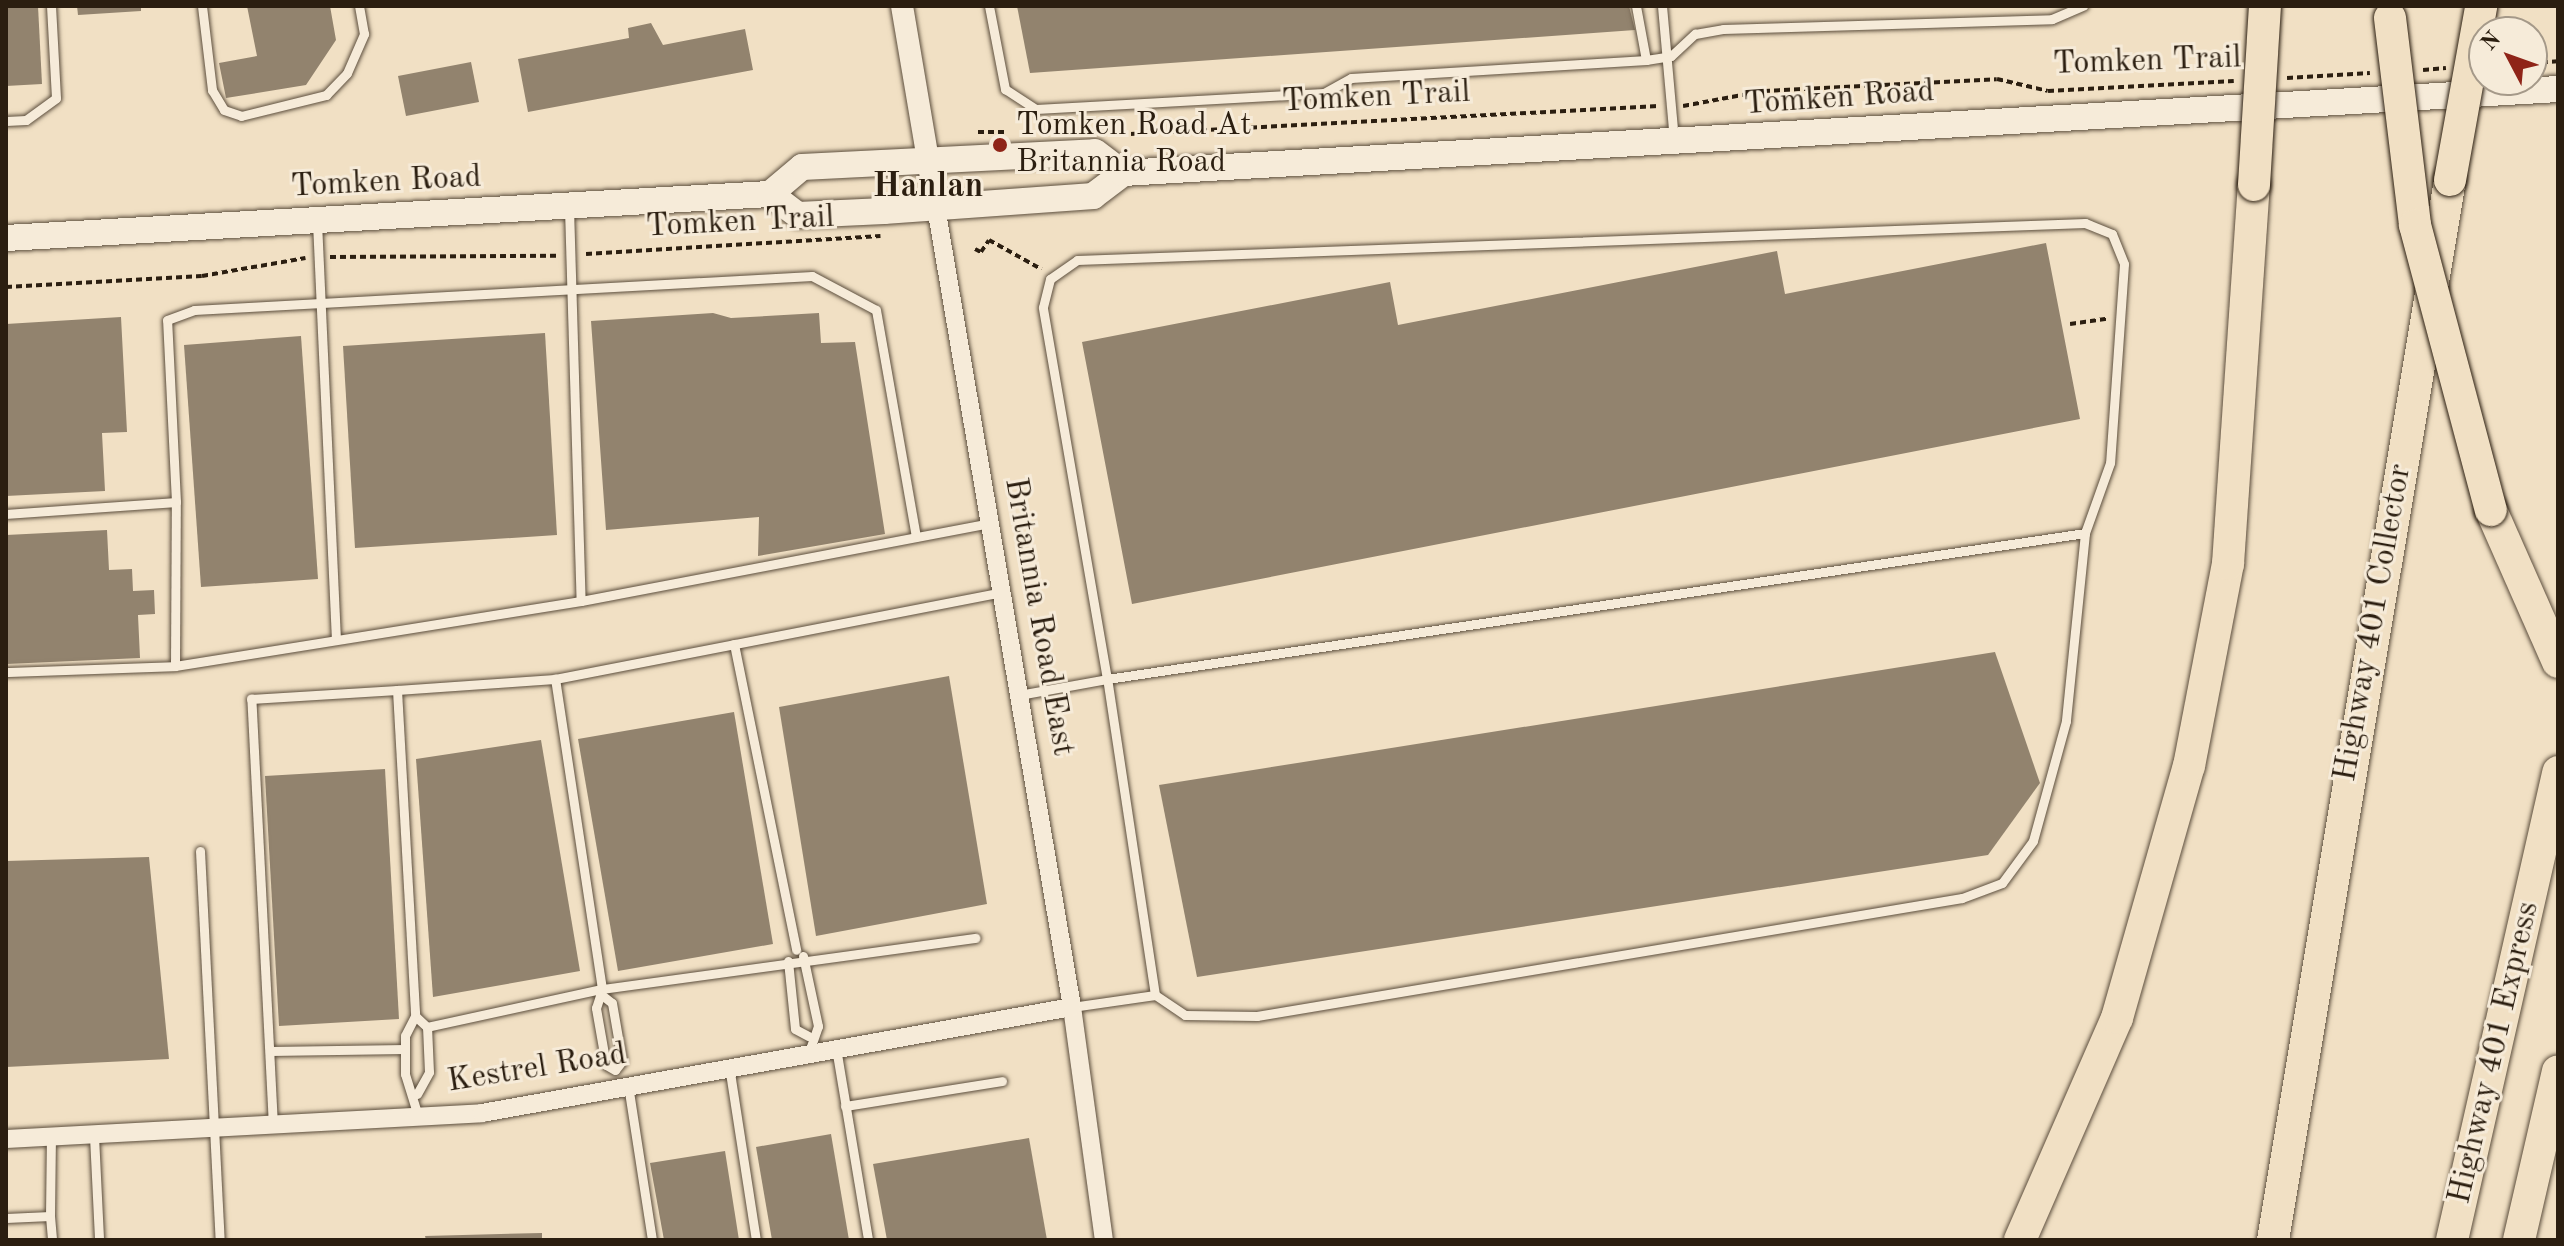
<!DOCTYPE html>
<style>
body{margin:0}
#map{position:relative;width:2564px;height:1246px;overflow:hidden;background:#f1e0c4;font-family:"Old Standard TT",serif}
div>[style]{position:absolute}
.building>*{inset:0;background:#92836e}
.path>*{height:4px;margin-top:-2px;transform-origin:0;background:repeating-linear-gradient(90deg,#2b1e10 0 6px,transparent 0 10px)}
.roads{filter:drop-shadow(0 0 2px #5c4e3d) drop-shadow(0 0 2px #5c4e3d)}
.service>*{height:9px;margin:-4.5px;padding:0 4.5px;transform-origin:4.5px;border-radius:4.5px;background:#f6ebd9}
.minor>*{height:18px;margin:-9px;padding:0 9px;transform-origin:9px;border-radius:9px;background:#f6ebd9}
.tertiary>*{height:22px;margin:-11px;padding:0 11px;transform-origin:11px;border-radius:11px;background:#f6ebd9}
.secondary>*{height:26px;margin:-13px;padding:0 13px;transform-origin:13px;border-radius:13px;background:#f6ebd9}
.motorway>*{height:32px;margin:-16px;padding:0 16px;transform-origin:16px;border-radius:16px;background:#f1e0c4}
.bridges{filter:drop-shadow(0 0 2px #2b1e10) drop-shadow(0 0 2px #2b1e10)}
.motorway-bridge>*{height:32px;margin:-16px;padding:0 16px;transform-origin:16px;border-radius:16px;background:#f1e0c4}
.dots>*{width:22px;height:22px;translate:-50% -50%;box-sizing:border-box;border:4px solid #f6ebd9;border-radius:50%}
span{translate:-50% -50%;white-space:nowrap;text-align:center;line-height:1.15;-webkit-text-stroke:6px #f6ebd9;paint-order:stroke}
.street-label{font-size:32px;color:#2b1e10}
.poi-label{font-size:32px;color:#2b1e10}
.left{translate:0 -50%;text-align:left}
.neighbourhood-label{font-size:34px;color:#2b1e10;font-weight:700}
.frame{position:absolute;inset:0;border:8px solid #2b1e10;pointer-events:none}
.north{position:absolute;left:2468px;top:16px;width:80px;height:80px;box-sizing:border-box;background:#f6ebd9;border:2px solid #a59989;border-radius:50%;rotate:311deg;font-size:22px;font-weight:700;line-height:32px;text-align:center;color:#2b1e10}
.north::after{content:'';display:block;margin:auto;width:28px;height:36px;background:#8f2418;clip-path:polygon(50% 0,100% 100%,50% 72%,0 100%)}
</style>
<div id="map">
<div class="building">
<div style="clip-path:polygon(6px 6px,38px 6px,42px 84px,6px 86px)"></div>
<div style="clip-path:polygon(77px 6px,141px 6px,141px 11px,78px 15px)"></div>
<div style="clip-path:polygon(247px 6px,330px 6px,336px 40px,306px 85px,226px 98px,219px 63px,257px 56px)"></div>
<div style="clip-path:polygon(1017px 6px,1629px 6px,1635px 30px,1030px 73px)"></div>
<div style="clip-path:polygon(651px 23px,663px 45px,745px 29px,753px 70px,528px 112px,518px 59px,629px 38px,628px 28px)"></div>
<div style="clip-path:polygon(471px 62px,479px 102px,406px 116px,398px 76px)"></div>
<div style="clip-path:polygon(2046px 243px,2080px 419px,1132px 604px,1082px 342px,1390px 282px,1398px 325px,1777px 251px,1785px 294px)"></div>
<div style="clip-path:polygon(713px 313px,731px 318px,819px 313px,821px 343px,855px 342px,885px 534px,758px 556px,759px 517px,606px 530px,591px 321px)"></div>
<div style="clip-path:polygon(121px 317px,127px 432px,102px 433px,105px 491px,6px 496px,6px 324px)"></div>
<div style="clip-path:polygon(545px 333px,557px 535px,355px 548px,343px 346px)"></div>
<div style="clip-path:polygon(301px 336px,318px 579px,201px 587px,184px 345px)"></div>
<div style="clip-path:polygon(107px 530px,109px 570px,132px 569px,133px 591px,154px 590px,155px 614px,138px 615px,140px 658px,6px 664px,6px 535px)"></div>
<div style="clip-path:polygon(1995px 652px,2040px 783px,1988px 855px,1197px 977px,1159px 785px)"></div>
<div style="clip-path:polygon(949px 676px,987px 904px,816px 936px,779px 707px)"></div>
<div style="clip-path:polygon(734px 712px,773px 944px,618px 971px,578px 739px)"></div>
<div style="clip-path:polygon(541px 740px,580px 971px,433px 997px,416px 759px)"></div>
<div style="clip-path:polygon(385px 769px,399px 1019px,279px 1026px,265px 776px)"></div>
<div style="clip-path:polygon(149px 857px,169px 1059px,6px 1067px,6px 861px)"></div>
<div style="clip-path:polygon(831px 1134px,849px 1240px,772px 1240px,756px 1147px)"></div>
<div style="clip-path:polygon(1029px 1138px,1047px 1240px,887px 1240px,873px 1164px)"></div>
<div style="clip-path:polygon(725px 1151px,739px 1240px,664px 1240px,650px 1163px)"></div>
<div style="clip-path:polygon(542px 1233px,542px 1240px,426px 1240px,425px 1236px)"></div>
</div>
<div class="path">
<div style="left:2532px;top:63px;width:26px;rotate:-4deg"></div>
<div style="left:2423px;top:70px;width:23px;rotate:-5deg"></div>
<div style="left:2287px;top:78px;width:83px;rotate:-3.4deg"></div>
<div style="left:1683px;top:106px;width:82px;rotate:-10.5deg"></div>
<div style="left:1764px;top:91px;width:233px;rotate:-2.9deg"></div>
<div style="left:1997px;top:79px;width:52px;rotate:13.2deg"></div>
<div style="left:2048px;top:91px;width:186px;rotate:-3.1deg"></div>
<div style="left:978px;top:132px;width:26px"></div>
<div style="left:1111px;top:135px;width:548px;rotate:-3.03deg"></div>
<div style="left:975px;top:249px;width:7px;rotate:27deg"></div>
<div style="left:981px;top:252px;width:14px;rotate:-56deg"></div>
<div style="left:989px;top:240px;width:60px;rotate:29.1deg"></div>
<div style="left:586px;top:254px;width:295px;rotate:-3.5deg"></div>
<div style="left:330px;top:257px;width:227px;rotate:-0.3deg"></div>
<div style="left:6px;top:287px;width:196px;rotate:-3.2deg"></div>
<div style="left:202px;top:276px;width:105px;rotate:-9.9deg"></div>
<div style="left:2070px;top:324px;width:37px;rotate:-8deg"></div>
</div>
<div class="roads">
<div class="service">
<div style="left:202px;top:6px;width:85px;rotate:83.2deg"></div>
<div style="left:212px;top:90px;width:23px;rotate:59deg"></div>
<div style="left:224px;top:110px;width:18px;rotate:19deg"></div>
<div style="left:241px;top:116px;width:88px;rotate:-13.9deg"></div>
<div style="left:326px;top:95px;width:30px;rotate:-46deg"></div>
<div style="left:347px;top:73px;width:43px;rotate:-66.4deg"></div>
<div style="left:364px;top:34px;width:28px;rotate:-100deg"></div>
<div style="left:989px;top:6px;width:85px;rotate:79.1deg"></div>
<div style="left:1005px;top:89px;width:37px;rotate:33deg"></div>
<div style="left:1036px;top:109px;width:288px;rotate:-3.2deg"></div>
<div style="left:1324px;top:93px;width:31px;rotate:-29deg"></div>
<div style="left:1351px;top:78px;width:296px;rotate:-3.5deg"></div>
<div style="left:1646px;top:60px;width:25px;rotate:-9deg"></div>
<div style="left:1671px;top:56px;width:33px;rotate:-43deg"></div>
<div style="left:1695px;top:34px;width:28px;rotate:-10deg"></div>
<div style="left:1723px;top:29px;width:329px;rotate:-1.7deg"></div>
<div style="left:2052px;top:19px;width:34px;rotate:-23deg"></div>
<div style="left:1636px;top:6px;width:55px;rotate:79.5deg"></div>
<div style="left:1662px;top:6px;width:135px;rotate:84.9deg"></div>
<div style="left:6px;top:121px;width:20px;rotate:-3deg"></div>
<div style="left:26px;top:120px;width:37px;rotate:-36deg"></div>
<div style="left:56px;top:98px;width:92px;rotate:-93.1deg"></div>
<div style="left:569px;top:208px;width:393px;rotate:88.3deg"></div>
<div style="left:317px;top:222px;width:416px;rotate:87.4deg"></div>
<div style="left:6px;top:514px;width:170px;rotate:-4deg"></div>
<div style="left:176px;top:502px;width:182px;rotate:-92.8deg"></div>
<div style="left:167px;top:320px;width:29px;rotate:-20deg"></div>
<div style="left:194px;top:310px;width:619px;rotate:-3.15deg"></div>
<div style="left:812px;top:276px;width:72px;rotate:28deg"></div>
<div style="left:876px;top:310px;width:230px;rotate:80deg"></div>
<div style="left:734px;top:644px;width:312px;rotate:78.5deg"></div>
<div style="left:175px;top:666px;width:411px;rotate:-9.1deg"></div>
<div style="left:581px;top:601px;width:416px;rotate:-10.8deg"></div>
<div style="left:6px;top:672px;width:169px;rotate:-2deg"></div>
<div style="left:175px;top:666px;width:164px;rotate:-89.7deg"></div>
<div style="left:397px;top:690px;width:158px;rotate:-4deg"></div>
<div style="left:555px;top:679px;width:454px;rotate:-11deg"></div>
<div style="left:1019px;top:695px;width:89px;rotate:-10.3deg"></div>
<div style="left:1107px;top:679px;width:377px;rotate:-99.8deg"></div>
<div style="left:1043px;top:307px;width:29px;rotate:-76deg"></div>
<div style="left:1050px;top:279px;width:33px;rotate:-35deg"></div>
<div style="left:1077px;top:260px;width:1009px;rotate:-2.1deg"></div>
<div style="left:2085px;top:223px;width:29px;rotate:22deg"></div>
<div style="left:2112px;top:234px;width:32px;rotate:68deg"></div>
<div style="left:2124px;top:264px;width:199px;rotate:94deg"></div>
<div style="left:2110px;top:463px;width:74px;rotate:109.7deg"></div>
<div style="left:2085px;top:533px;width:189px;rotate:95.8deg"></div>
<div style="left:2066px;top:721px;width:124px;rotate:105.4deg"></div>
<div style="left:2033px;top:841px;width:52px;rotate:126.4deg"></div>
<div style="left:2002px;top:883px;width:43px;rotate:159.4deg"></div>
<div style="left:1962px;top:898px;width:715px;rotate:170.5deg"></div>
<div style="left:1257px;top:1016px;width:72px;rotate:-179.2deg"></div>
<div style="left:1185px;top:1015px;width:36px;rotate:-146deg"></div>
<div style="left:1155px;top:995px;width:84px;rotate:171.8deg"></div>
<div style="left:200px;top:851px;width:390px;rotate:87.1deg"></div>
<div style="left:803px;top:956px;width:72px;rotate:77.9deg"></div>
<div style="left:818px;top:1026px;width:28px;rotate:109deg"></div>
<div style="left:788px;top:961px;width:68px;rotate:84.1deg"></div>
<div style="left:795px;top:1029px;width:15px;rotate:28deg"></div>
<div style="left:1155px;top:995px;width:320px;rotate:-98.6deg"></div>
<div style="left:1107px;top:679px;width:989px;rotate:-8.49deg"></div>
<div style="left:603px;top:996px;width:11px;rotate:38deg"></div>
<div style="left:612px;top:1003px;width:59px;rotate:80.2deg"></div>
<div style="left:622px;top:1061px;width:11px;rotate:128deg"></div>
<div style="left:615px;top:1070px;width:10px;rotate:-151deg"></div>
<div style="left:606px;top:1065px;width:58px;rotate:-100deg"></div>
<div style="left:596px;top:1008px;width:20px;rotate:-72deg"></div>
<div style="left:602px;top:989px;width:377px;rotate:-7.8deg"></div>
<div style="left:427px;top:1027px;width:179px;rotate:-12.3deg"></div>
<div style="left:602px;top:989px;width:314px;rotate:-98.6deg"></div>
<div style="left:836px;top:1048px;width:195px;rotate:80.5deg"></div>
<div style="left:270px;top:1051px;width:135px;rotate:-0.8deg"></div>
<div style="left:729px;top:1066px;width:176px;rotate:81.2deg"></div>
<div style="left:628px;top:1085px;width:157px;rotate:81.2deg"></div>
<div style="left:417px;top:1094px;width:25px;rotate:-61deg"></div>
<div style="left:429px;top:1072px;width:45px;rotate:-92.5deg"></div>
<div style="left:427px;top:1027px;width:16px;rotate:-137deg"></div>
<div style="left:415px;top:1016px;width:22px;rotate:117deg"></div>
<div style="left:405px;top:1036px;width:38px;rotate:90deg"></div>
<div style="left:405px;top:1074px;width:44px;rotate:72.8deg"></div>
<div style="left:845px;top:1106px;width:159px;rotate:-9deg"></div>
<div style="left:273px;top:1126px;width:428px;rotate:-92.9deg"></div>
<div style="left:251px;top:699px;width:146px;rotate:-3.5deg"></div>
<div style="left:397px;top:690px;width:326px;rotate:86.8deg"></div>
<div style="left:94px;top:1136px;width:104px;rotate:87.2deg"></div>
<div style="left:50px;top:1216px;width:24px;rotate:85deg"></div>
<div style="left:6px;top:1218px;width:44px;rotate:-2.6deg"></div>
<div style="left:50px;top:1216px;width:79px;rotate:-89.3deg"></div>
</div>
<div class="minor">
<div style="left:936px;top:207px;width:811px;rotate:80.35deg"></div>
<div style="left:1072px;top:1007px;width:235px;rotate:82.2deg"></div>
<div style="left:6px;top:1139px;width:477px;rotate:-3.1deg"></div>
<div style="left:482px;top:1113px;width:599px;rotate:-10.19deg"></div>
</div>
<div class="tertiary">
<div style="left:902px;top:6px;width:204px;rotate:80.4deg"></div>
</div>
<div class="secondary">
<div style="left:770px;top:194px;width:35px;rotate:37deg"></div>
<div style="left:798px;top:215px;width:86px;rotate:-2.7deg"></div>
<div style="left:884px;top:211px;width:210px;rotate:-4.1deg"></div>
<div style="left:1093px;top:196px;width:38px;rotate:-37deg"></div>
<div style="left:1123px;top:173px;width:1437px;rotate:-3.35deg"></div>
<div style="left:6px;top:238px;width:765px;rotate:-3.3deg"></div>
<div style="left:770px;top:194px;width:42px;rotate:-40.2deg"></div>
<div style="left:802px;top:167px;width:293px;rotate:-2.9deg"></div>
<div style="left:1095px;top:152px;width:35px;rotate:37deg"></div>
</div>
<div class="motorway">
<div style="left:2491px;top:510px;width:166px;rotate:66.2deg"></div>
<div style="left:2020px;top:1240px;width:242px;rotate:-66.4deg"></div>
<div style="left:2117px;top:1018px;width:262px;rotate:-74.1deg"></div>
<div style="left:2189px;top:766px;width:206px;rotate:-79.1deg"></div>
<div style="left:2228px;top:564px;width:380px;rotate:-86.1deg"></div>
<div style="left:2273px;top:1240px;width:1075px;rotate:-80.52deg"></div>
<div style="left:2452px;top:1240px;width:480px;rotate:-77.2deg"></div>
<div style="left:2519px;top:1240px;width:173px;rotate:-77deg"></div>
</div>
</div>
<div class="bridges">
<div class="motorway-bridge">
<div style="left:2390px;top:18px;width:209px;rotate:83.1deg"></div>
<div style="left:2415px;top:225px;width:295px;rotate:75.1deg"></div>
<div style="left:2450px;top:180px;width:176px;rotate:-79.8deg"></div>
<div style="left:2254px;top:185px;width:179px;rotate:-86.5deg"></div>
</div>
</div>
<div class="dots">
<div style="left:1000px;top:145px;background:#8f2418"></div>
</div>
<div class="street-label">
<span style="left:2147px;top:62px;rotate:-2deg">Tomken Trail</span>
<span style="left:1376px;top:98px;rotate:-3deg">Tomken Trail</span>
<span style="left:1839px;top:99px;rotate:-4deg">Tomken Road</span>
<span style="left:386px;top:183px;rotate:-3deg">Tomken Road</span>
<span style="left:740px;top:223px;rotate:-3deg">Tomken Trail</span>
<span style="left:1038px;top:617px;rotate:80deg">Britannia Road East</span>
<span style="left:2374px;top:623px;rotate:-80deg">Highway 401 Collector</span>
<span style="left:2495px;top:1053px;rotate:-77deg">Highway 401 Express</span>
<span style="left:537px;top:1069px;rotate:-9deg">Kestrel Road</span>
</div>
<div class="poi-label">
<span class="left" style="left:1016px;top:145px">Tomken Road At<br>Britannia Road</span>
</div>
<div class="neighbourhood-label">
<span style="left:928px;top:188px">Hanlan</span>
</div>
<div class="frame"></div>
<div class="north">N</div>
</div>
